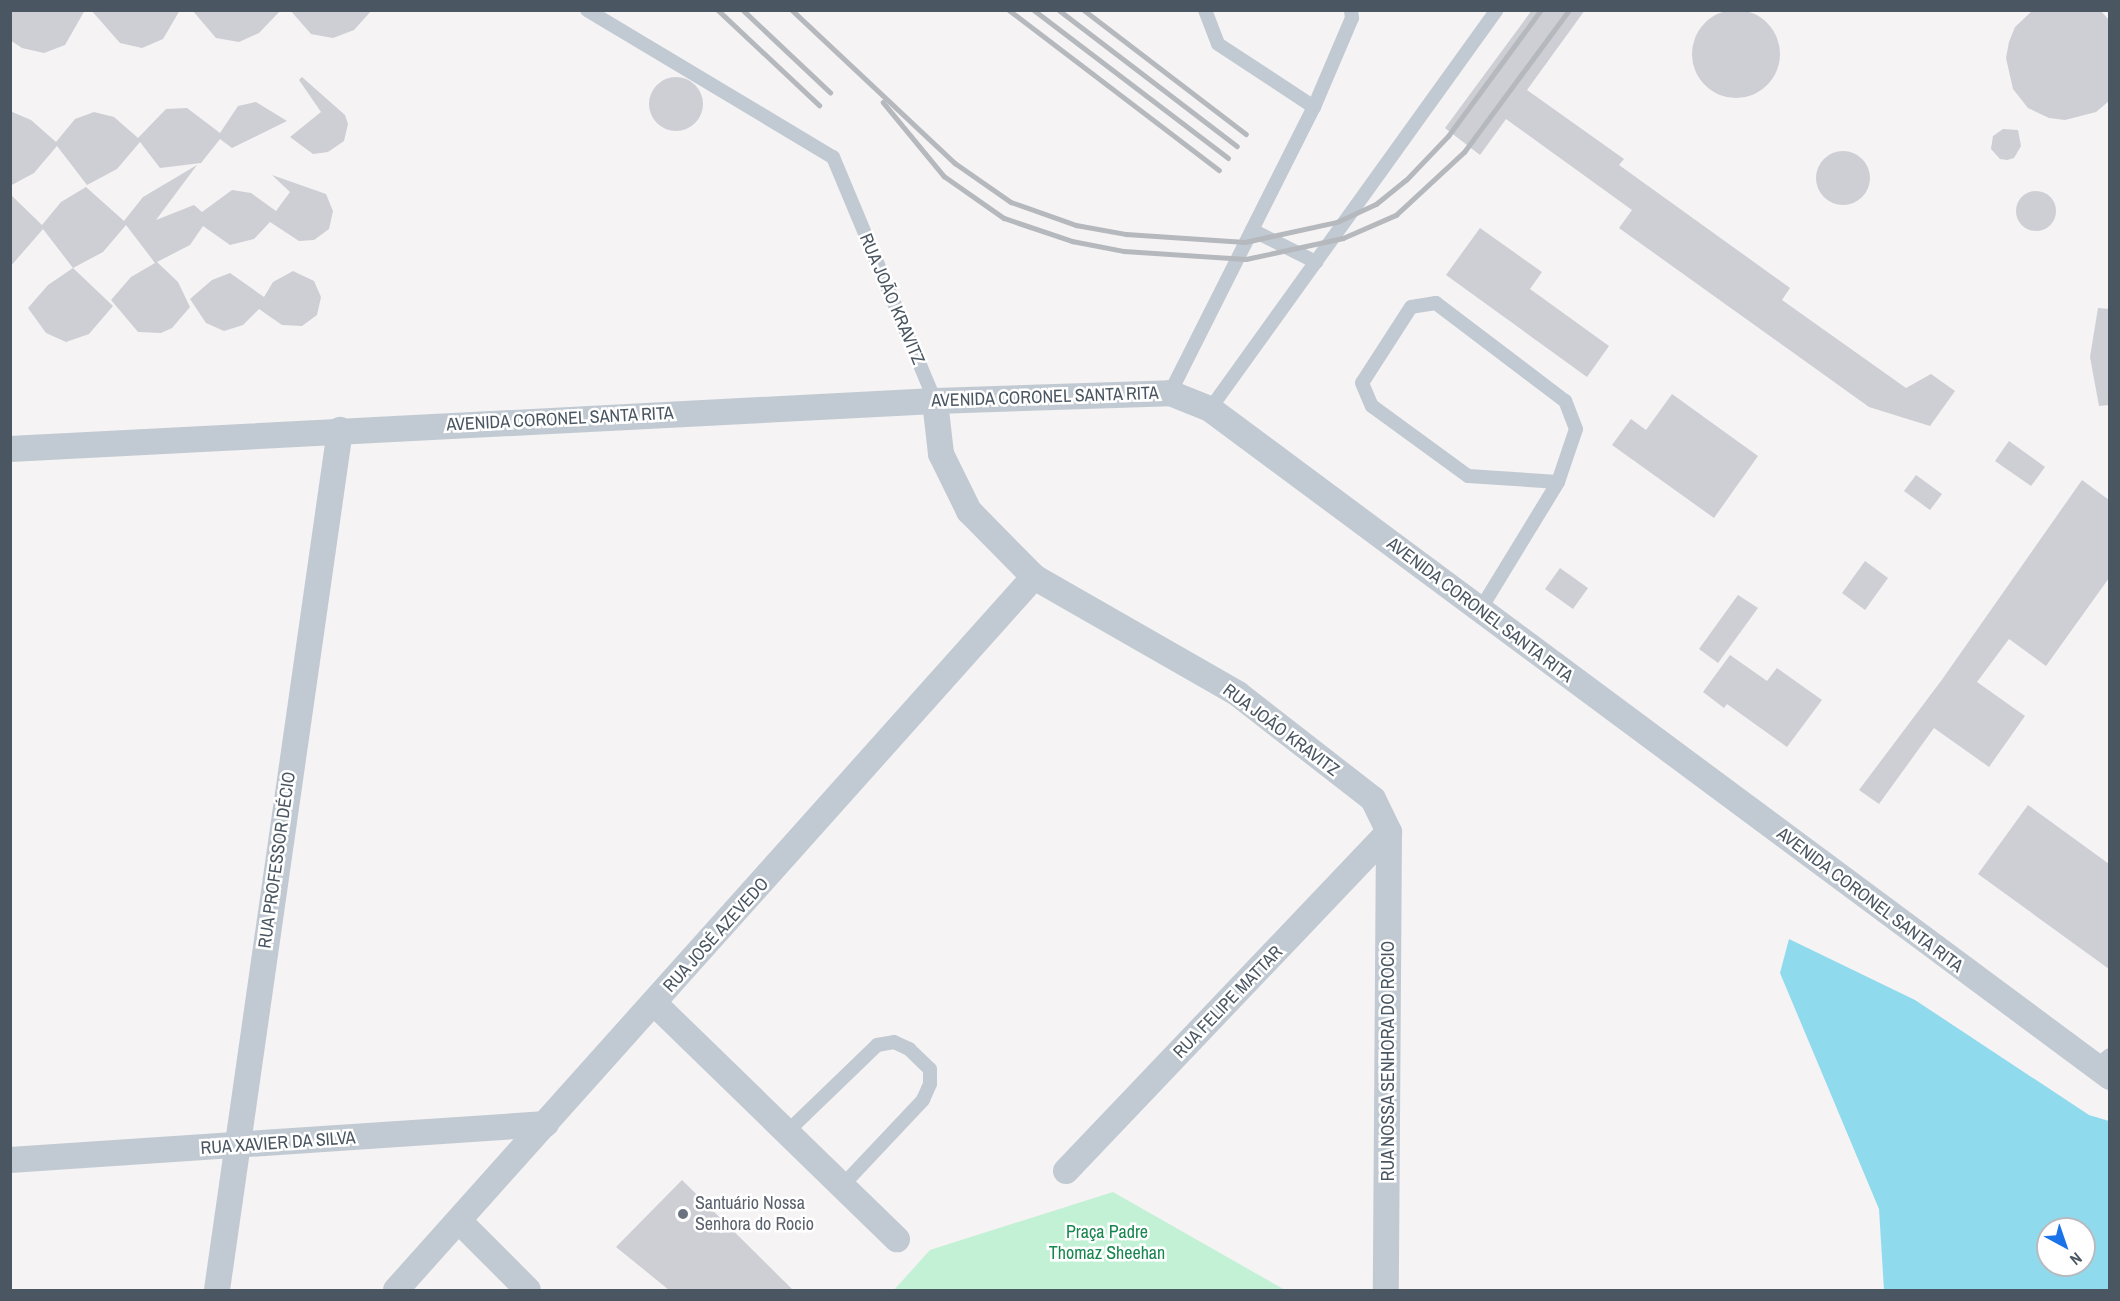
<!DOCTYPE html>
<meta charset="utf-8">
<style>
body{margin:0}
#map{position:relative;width:2120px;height:1301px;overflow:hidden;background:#f5f3f3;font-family:"Archivo Narrow",sans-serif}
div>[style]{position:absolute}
.green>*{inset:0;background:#c3f1d5}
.water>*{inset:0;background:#90daee}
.building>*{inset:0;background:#cdcfd5}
.round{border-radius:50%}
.service>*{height:14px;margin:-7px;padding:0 7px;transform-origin:7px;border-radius:7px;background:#c1cad2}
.minor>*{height:26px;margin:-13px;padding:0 13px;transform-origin:13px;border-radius:13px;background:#c1cad2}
.rail>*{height:4.5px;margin:-2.25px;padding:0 2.25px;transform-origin:2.25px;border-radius:2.25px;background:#b5b8bd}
.dots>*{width:16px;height:16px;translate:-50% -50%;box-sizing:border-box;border:3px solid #fff;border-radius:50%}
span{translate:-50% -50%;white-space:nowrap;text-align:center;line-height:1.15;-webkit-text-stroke:5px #fff;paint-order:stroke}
.street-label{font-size:18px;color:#4a5661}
.worship-label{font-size:18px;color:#5b616d}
.left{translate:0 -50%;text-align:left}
.park-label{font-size:18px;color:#17864f}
.frame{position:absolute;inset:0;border:12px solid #4a5661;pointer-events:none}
.north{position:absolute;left:2036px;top:1217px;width:60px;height:60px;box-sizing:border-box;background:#fff;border:2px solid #b7bbc0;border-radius:50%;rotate:140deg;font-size:16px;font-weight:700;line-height:24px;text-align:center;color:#4a5661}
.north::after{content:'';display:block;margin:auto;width:21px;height:27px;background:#1a73e8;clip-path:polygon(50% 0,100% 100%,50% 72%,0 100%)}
</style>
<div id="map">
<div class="green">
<div style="clip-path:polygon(1113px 1192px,1285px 1290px,894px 1290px,930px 1250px)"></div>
</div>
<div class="water">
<div style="clip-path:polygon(evenodd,1789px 939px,1915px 1000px,2089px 1115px,2109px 1121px,2109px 1290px,1884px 1290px,1879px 1209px,1780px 973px,1789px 939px,2048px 1229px,2084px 1229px,2084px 1265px,2048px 1265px,2048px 1229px)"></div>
</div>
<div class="building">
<div style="clip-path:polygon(10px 10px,85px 10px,65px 45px,44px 53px,22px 48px,10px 40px)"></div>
<div style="clip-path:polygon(91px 10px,180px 10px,163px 39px,142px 48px,120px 43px)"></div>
<div style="clip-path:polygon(192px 10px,281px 10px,259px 33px,239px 42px,216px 38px)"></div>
<div style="clip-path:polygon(290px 10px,372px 10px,354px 30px,333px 38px,311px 34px)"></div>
<div style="clip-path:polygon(1532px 10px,1585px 10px,1527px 90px,1624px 159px,1619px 165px,1790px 288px,1782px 300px,1906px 388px,1931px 374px,1955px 391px,1930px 426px,1869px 407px,1619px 228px,1632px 210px,1506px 119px,1480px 155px,1445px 128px)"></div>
<div style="clip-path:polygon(2033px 10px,2100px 10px,2109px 20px,2109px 101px,2096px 112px,2065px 120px,2049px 118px,2028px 108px,2013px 89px,2006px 58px,2009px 42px,2015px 27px)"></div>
<div class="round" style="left:1692px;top:10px;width:88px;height:88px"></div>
<div class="round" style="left:649px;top:77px;width:54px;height:54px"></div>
<div style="clip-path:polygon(302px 77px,345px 115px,348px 124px,344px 141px,328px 152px,313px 154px,290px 137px,321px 112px,299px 80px)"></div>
<div style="clip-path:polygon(256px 102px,287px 121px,232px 148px,220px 139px,201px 163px,160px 168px,140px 142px,117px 169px,87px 185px,57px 146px,34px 173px,10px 186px,10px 111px,31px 120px,56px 142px,75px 119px,94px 112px,114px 117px,138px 138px,166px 109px,187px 108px,220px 133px,238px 106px)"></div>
<div style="clip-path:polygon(2003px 129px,2018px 130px,2021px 146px,2014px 158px,2007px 160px,2000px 159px,1991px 149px,1993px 136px)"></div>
<div class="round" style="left:1816px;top:151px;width:54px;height:54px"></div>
<div style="clip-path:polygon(197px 165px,156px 220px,194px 205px,202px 212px,232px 190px,251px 193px,276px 211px,290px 192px,272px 175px,326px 194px,333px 211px,329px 229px,314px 240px,299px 241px,270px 222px,254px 239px,230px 245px,203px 226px,190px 245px,157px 262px,178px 282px,190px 307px,172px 328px,161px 333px,138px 332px,111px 300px,131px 277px,155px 263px,126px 225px,103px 252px,73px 268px,43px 229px,10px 267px,10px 194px,42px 225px,61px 202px,86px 187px,124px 221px,143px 197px)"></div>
<div class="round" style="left:2016px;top:191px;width:40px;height:40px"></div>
<div style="clip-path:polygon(1480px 228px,1542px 272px,1530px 289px,1609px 346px,1587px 377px,1446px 275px)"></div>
<div style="clip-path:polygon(73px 268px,113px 306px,89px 334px,66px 342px,46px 333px,28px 308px,48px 285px)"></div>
<div style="clip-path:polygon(293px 271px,314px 281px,321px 297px,317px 315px,302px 326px,282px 325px,259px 309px,243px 325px,224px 331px,206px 323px,190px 299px,212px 280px,230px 273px,264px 297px,273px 282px)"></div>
<div style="clip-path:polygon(2098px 308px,2109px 309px,2109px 405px,2099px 406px,2090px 357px)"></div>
<div style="clip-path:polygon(1672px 394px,1758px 456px,1714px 518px,1612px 445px,1631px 419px,1646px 430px)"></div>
<div style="clip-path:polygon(2009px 441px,2045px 467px,2031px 486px,1995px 461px)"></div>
<div style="clip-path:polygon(1916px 475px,1942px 494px,1930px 510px,1904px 491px)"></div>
<div style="clip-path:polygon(2082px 480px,2109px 500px,2109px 578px,2046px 666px,2009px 639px,1977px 682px,2025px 716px,1989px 767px,1934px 728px,1879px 804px,1859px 790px,1941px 681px)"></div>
<div style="clip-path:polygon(1865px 561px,1888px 578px,1865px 610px,1842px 593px)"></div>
<div style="clip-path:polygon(1560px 568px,1588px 588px,1573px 609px,1545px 589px)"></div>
<div style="clip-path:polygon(1738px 595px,1758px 608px,1718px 663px,1699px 649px)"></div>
<div style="clip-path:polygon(1730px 655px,1767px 681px,1777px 668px,1822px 700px,1787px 747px,1727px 704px,1724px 708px,1703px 692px)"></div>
<div style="clip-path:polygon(2028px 805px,2109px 864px,2109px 969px,1978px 874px)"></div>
<div style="clip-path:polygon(682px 1180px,793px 1290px,669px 1290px,616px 1247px)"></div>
</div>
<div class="service">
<div style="left:587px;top:10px;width:287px;rotate:30.9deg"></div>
<div style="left:833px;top:157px;width:264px;rotate:67.3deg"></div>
<div style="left:1205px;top:10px;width:36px;rotate:69deg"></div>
<div style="left:1218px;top:44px;width:115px;rotate:33.3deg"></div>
<div style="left:1252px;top:230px;width:72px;rotate:26.6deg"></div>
<div style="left:1170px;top:393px;width:320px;rotate:-63.3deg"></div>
<div style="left:1314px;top:107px;width:97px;rotate:-66.9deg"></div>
<div style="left:1352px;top:18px;width:8px;rotate:-97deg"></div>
<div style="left:1210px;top:409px;width:491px;rotate:-54.3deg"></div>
<div style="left:1480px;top:610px;width:150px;rotate:-58.6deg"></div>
<div style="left:1558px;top:482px;width:56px;rotate:-71.2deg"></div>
<div style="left:1576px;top:429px;width:30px;rotate:-111deg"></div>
<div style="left:1565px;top:401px;width:162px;rotate:-142.8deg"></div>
<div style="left:1436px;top:303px;width:25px;rotate:171deg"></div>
<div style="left:1411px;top:307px;width:90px;rotate:122.8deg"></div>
<div style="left:1362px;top:383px;width:25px;rotate:67deg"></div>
<div style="left:1372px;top:406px;width:119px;rotate:36.1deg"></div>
<div style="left:1468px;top:476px;width:90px;rotate:3.8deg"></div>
<div style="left:2095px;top:1067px;width:19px;rotate:-39deg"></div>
<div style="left:787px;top:1132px;width:125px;rotate:-44deg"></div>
<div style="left:877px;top:1045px;width:17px;rotate:-10deg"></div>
<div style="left:894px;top:1042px;width:17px;rotate:25deg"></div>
<div style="left:909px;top:1049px;width:29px;rotate:44deg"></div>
<div style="left:930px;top:1069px;width:15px;rotate:90deg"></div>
<div style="left:930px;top:1084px;width:17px;rotate:114deg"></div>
<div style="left:923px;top:1100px;width:118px;rotate:133.3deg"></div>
</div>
<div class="minor">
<div style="left:935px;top:401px;width:53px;rotate:83.5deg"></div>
<div style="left:941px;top:454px;width:64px;rotate:63.8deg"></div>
<div style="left:969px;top:511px;width:93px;rotate:45.4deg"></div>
<div style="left:1034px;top:577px;width:235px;rotate:29.8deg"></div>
<div style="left:1238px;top:694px;width:171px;rotate:37.9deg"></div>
<div style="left:1373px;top:799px;width:37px;rotate:64deg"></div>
<div style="left:1389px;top:832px;width:458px;rotate:90.4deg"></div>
<div style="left:10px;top:449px;width:926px;rotate:-2.97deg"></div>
<div style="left:935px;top:401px;width:235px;rotate:-1.9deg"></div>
<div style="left:1170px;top:393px;width:43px;rotate:21.8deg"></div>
<div style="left:1210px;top:409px;width:1121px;rotate:36.58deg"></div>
<div style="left:654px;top:1003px;width:339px;rotate:44.2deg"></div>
<div style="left:10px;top:1160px;width:537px;rotate:-3.84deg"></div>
<div style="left:1066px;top:1171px;width:468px;rotate:-46.4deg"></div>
<div style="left:460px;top:1222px;width:96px;rotate:45deg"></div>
<div style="left:217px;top:1290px;width:869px;rotate:-81.86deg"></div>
<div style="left:396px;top:1290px;width:957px;rotate:-48.18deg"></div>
</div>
<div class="rail">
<div style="left:718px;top:10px;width:139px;rotate:43.2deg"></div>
<div style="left:743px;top:10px;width:120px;rotate:43.3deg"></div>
<div style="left:792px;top:10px;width:224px;rotate:43.2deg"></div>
<div style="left:955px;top:163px;width:68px;rotate:34.9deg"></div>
<div style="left:1011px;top:202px;width:69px;rotate:19.5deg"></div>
<div style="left:1076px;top:225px;width:51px;rotate:10.2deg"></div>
<div style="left:1126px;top:234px;width:119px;rotate:3.8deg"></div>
<div style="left:1245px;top:242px;width:94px;rotate:-12.3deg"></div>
<div style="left:1337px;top:222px;width:43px;rotate:-24.8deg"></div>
<div style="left:1376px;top:204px;width:38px;rotate:-39deg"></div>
<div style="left:1406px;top:180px;width:61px;rotate:-46.3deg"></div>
<div style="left:1448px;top:136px;width:157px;rotate:-53.6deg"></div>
<div style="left:1009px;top:10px;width:264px;rotate:37.3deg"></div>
<div style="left:1034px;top:10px;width:244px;rotate:37.3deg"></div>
<div style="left:1059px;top:10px;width:224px;rotate:37.4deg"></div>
<div style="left:1084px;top:10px;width:204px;rotate:37.4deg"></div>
<div style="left:883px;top:102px;width:96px;rotate:50.5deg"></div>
<div style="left:944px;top:176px;width:73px;rotate:35deg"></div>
<div style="left:1004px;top:218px;width:72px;rotate:18.7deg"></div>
<div style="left:1072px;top:241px;width:53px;rotate:10.9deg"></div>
<div style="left:1124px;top:251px;width:122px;rotate:3.8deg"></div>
<div style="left:1246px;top:259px;width:99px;rotate:-12.2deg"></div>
<div style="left:1343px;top:238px;width:58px;rotate:-23.5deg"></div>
<div style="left:1396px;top:215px;width:93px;rotate:-42.8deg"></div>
<div style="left:1464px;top:152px;width:177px;rotate:-53.5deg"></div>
</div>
<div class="dots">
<div style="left:683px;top:1214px;background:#6b7280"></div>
</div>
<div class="street-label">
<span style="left:892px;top:299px;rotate:67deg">RUA JOÃO KRAVITZ</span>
<span style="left:1045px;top:397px;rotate:-2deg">AVENIDA CORONEL SANTA RITA</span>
<span style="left:560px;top:419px;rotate:-3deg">AVENIDA CORONEL SANTA RITA</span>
<span style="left:1480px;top:610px;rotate:37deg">AVENIDA CORONEL SANTA RITA</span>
<span style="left:1281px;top:730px;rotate:37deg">RUA JOÃO KRAVITZ</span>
<span style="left:277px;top:860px;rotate:-82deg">RUA PROFESSOR DÉCIO</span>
<span style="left:1870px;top:900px;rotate:37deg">AVENIDA CORONEL SANTA RITA</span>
<span style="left:716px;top:935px;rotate:-48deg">RUA JOSÉ AZEVEDO</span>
<span style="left:1228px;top:1002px;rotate:-46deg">RUA FELIPE MATTAR</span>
<span style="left:1388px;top:1061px;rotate:-90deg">RUA NOSSA SENHORA DO ROCIO</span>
<span style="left:278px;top:1143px;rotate:-4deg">RUA XAVIER DA SILVA</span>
</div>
<div class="worship-label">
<span class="left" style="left:695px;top:1214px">Santuário Nossa<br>Senhora do Rocio</span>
</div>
<div class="park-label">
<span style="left:1107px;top:1243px">Praça Padre<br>Thomaz Sheehan</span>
</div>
<div class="frame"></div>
<div class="north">N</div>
</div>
